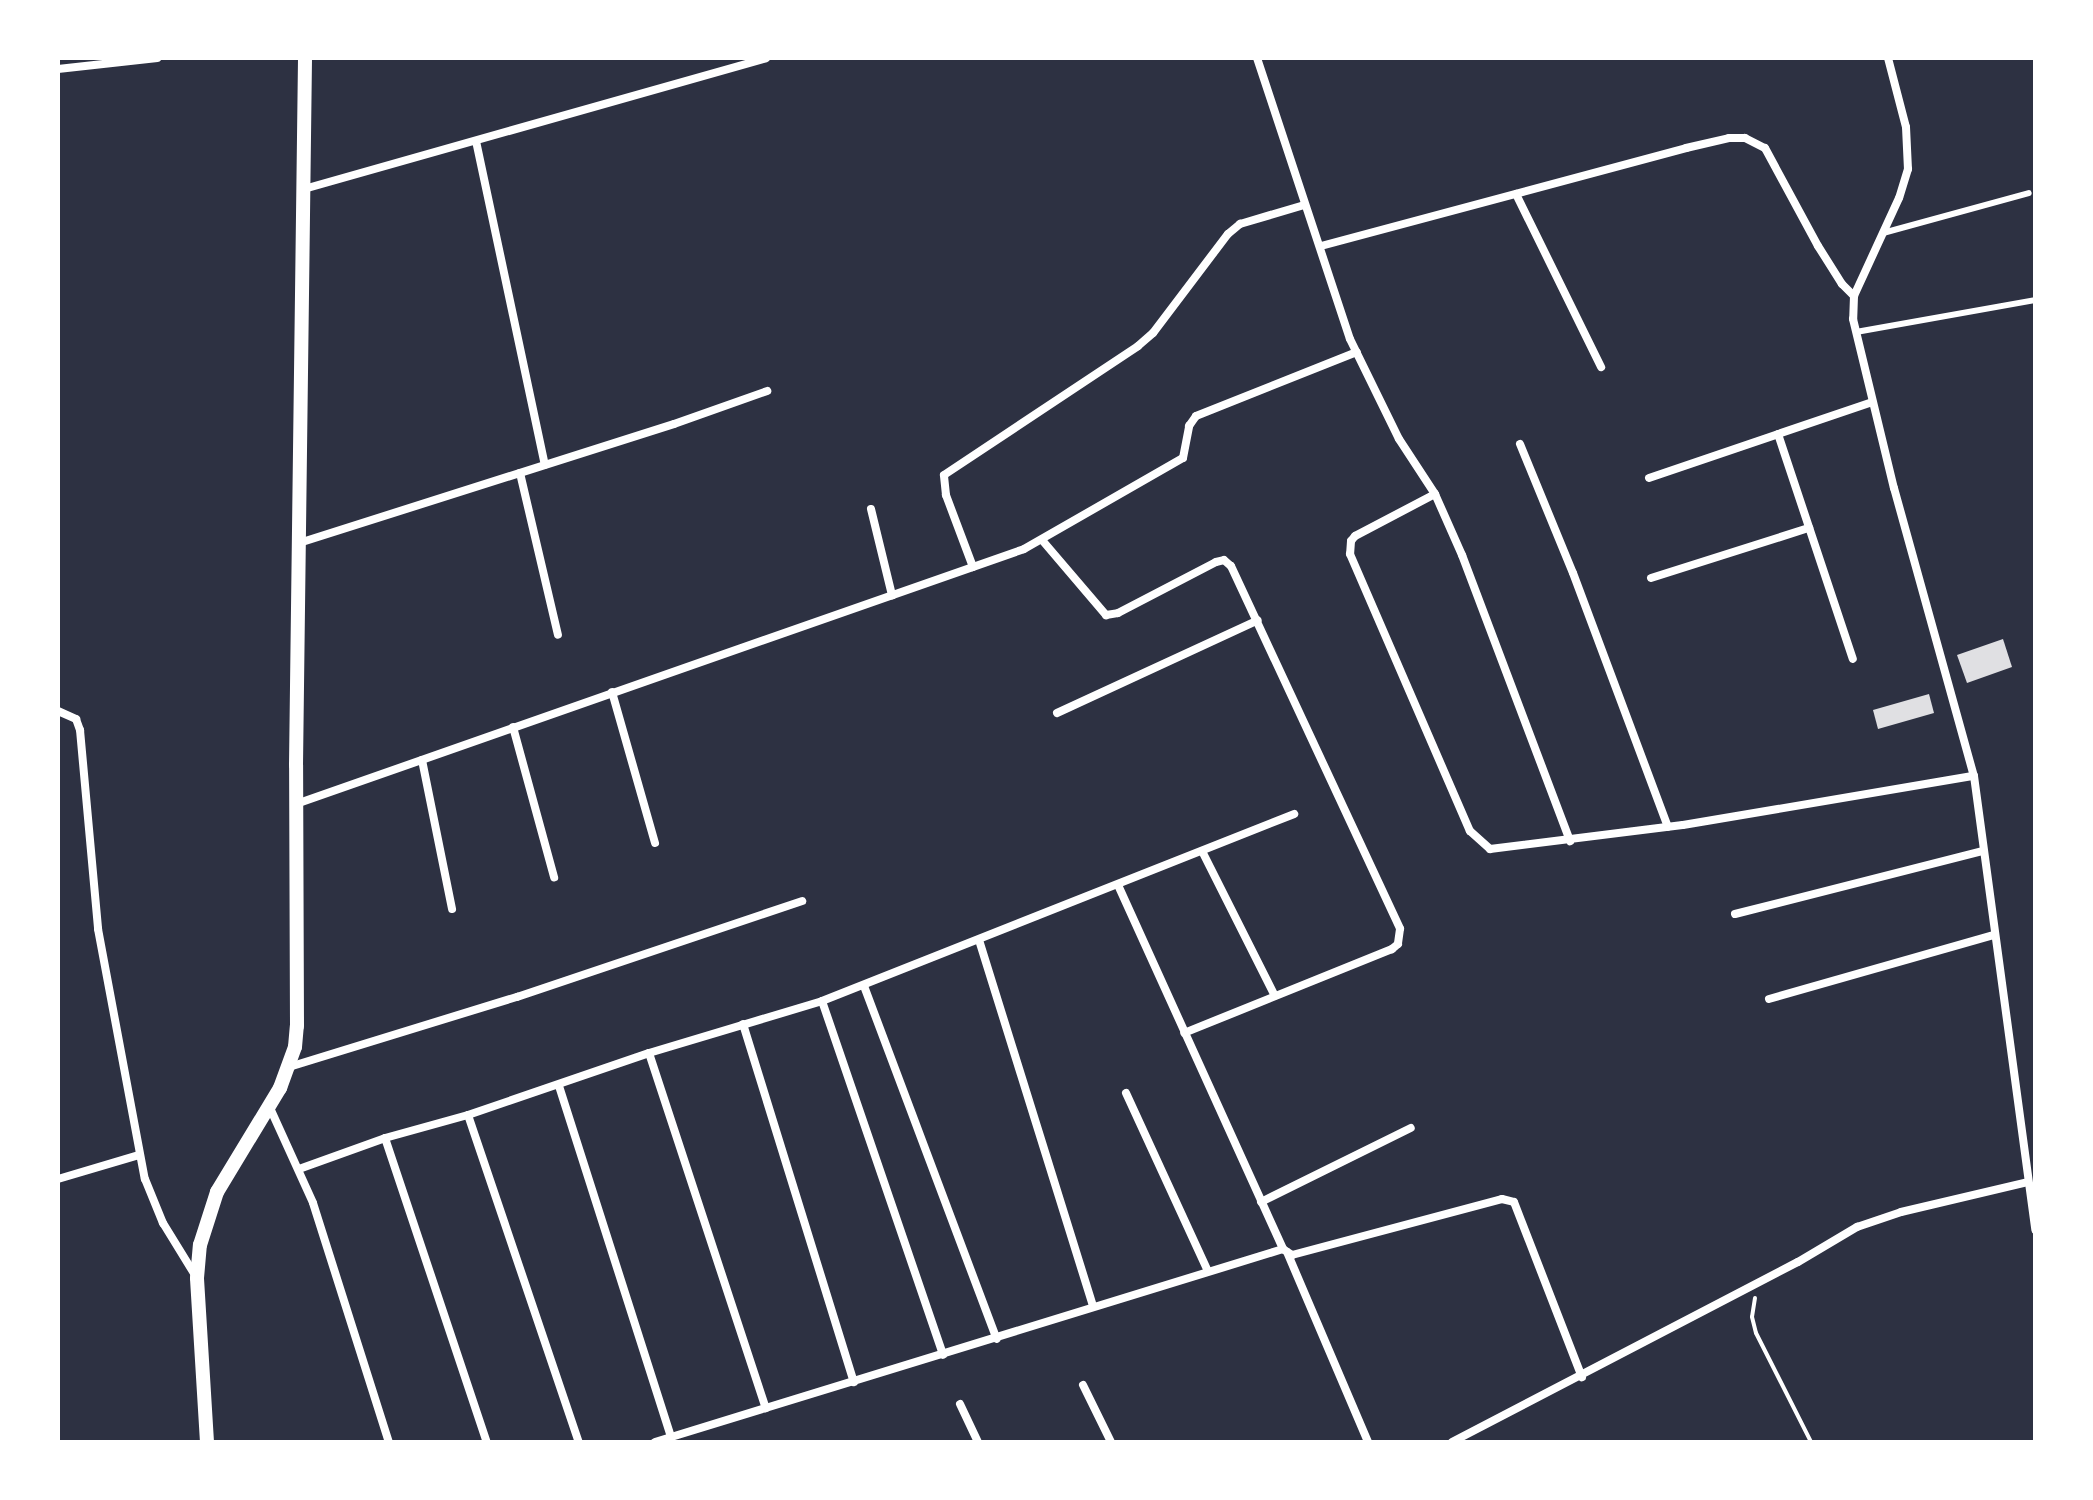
<!DOCTYPE html>
<style>
body{margin:0}
#map{position:relative;width:2093px;height:1500px;overflow:hidden;background:#2d3142;font-family:Roboto,sans-serif}
div>[style]{position:absolute}
.building>*{inset:0;background:#e0e0e3}
.path>*{height:4px;margin:-2px;padding:0 2px;transform-origin:2px;border-radius:2px;background:#fff}
.service>*{height:6px;margin:-3px;padding:0 3px;transform-origin:3px;border-radius:3px;background:#fff}
.minor>*{height:8px;margin:-4px;padding:0 4px;transform-origin:4px;border-radius:4px;background:#fff}
.tertiary>*{height:14px;margin:-7px;padding:0 7px;transform-origin:7px;border-radius:7px;background:#fff}
span{translate:-50% -50%;white-space:nowrap;text-align:center;line-height:1.15;-webkit-text-stroke:7px #fff;paint-order:stroke}
.frame{position:absolute;inset:0;border:60px solid #fff;pointer-events:none}
</style>
<div id="map">
<div class="building">
<div style="clip-path:polygon(2003px 639px,2012px 667px,1967px 683px,1957px 655px)"></div>
<div style="clip-path:polygon(1929px 694px,1934px 713px,1878px 729px,1873px 710px)"></div>
</div>
<div class="path">
<div style="left:1755px;top:1298px;width:19px;rotate:99deg"></div>
<div style="left:1752px;top:1317px;width:16px;rotate:76deg"></div>
<div style="left:1756px;top:1333px;width:122px;rotate:63.2deg"></div>
</div>
<div class="service">
<div style="left:1883px;top:233px;width:151px;rotate:-15.3deg"></div>
<div style="left:1856px;top:332px;width:182px;rotate:-10.1deg"></div>
</div>
<div class="minor">
<div style="left:1257px;top:58px;width:296px;rotate:71.7deg"></div>
<div style="left:1350px;top:339px;width:111px;rotate:63.9deg"></div>
<div style="left:1399px;top:439px;width:66px;rotate:56.8deg"></div>
<div style="left:1435px;top:494px;width:67px;rotate:66.1deg"></div>
<div style="left:1462px;top:555px;width:306px;rotate:69.3deg"></div>
<div style="left:1888px;top:58px;width:71px;rotate:75.4deg"></div>
<div style="left:1906px;top:127px;width:42px;rotate:87.3deg"></div>
<div style="left:1908px;top:169px;width:30px;rotate:107deg"></div>
<div style="left:1899px;top:198px;width:108px;rotate:114.7deg"></div>
<div style="left:1854px;top:296px;width:23px;rotate:92deg"></div>
<div style="left:1853px;top:319px;width:174px;rotate:76.4deg"></div>
<div style="left:1894px;top:488px;width:299px;rotate:74.5deg"></div>
<div style="left:1974px;top:776px;width:458px;rotate:82.3deg"></div>
<div style="left:58px;top:69px;width:100px;rotate:-6.3deg"></div>
<div style="left:476px;top:141px;width:331px;rotate:78deg"></div>
<div style="left:304px;top:189px;width:480px;rotate:-15.8deg"></div>
<div style="left:1516px;top:194px;width:193px;rotate:63.8deg"></div>
<div style="left:1321px;top:246px;width:378px;rotate:-15deg"></div>
<div style="left:1686px;top:148px;width:44px;rotate:-13.1deg"></div>
<div style="left:1729px;top:138px;width:16px"></div>
<div style="left:1745px;top:138px;width:22px;rotate:27deg"></div>
<div style="left:1765px;top:148px;width:111px;rotate:61.6deg"></div>
<div style="left:1818px;top:246px;width:45px;rotate:57.7deg"></div>
<div style="left:1842px;top:284px;width:17px;rotate:45deg"></div>
<div style="left:1778px;top:434px;width:237px;rotate:71.6deg"></div>
<div style="left:1520px;top:444px;width:139px;rotate:67.7deg"></div>
<div style="left:1573px;top:573px;width:271px;rotate:69.5deg"></div>
<div style="left:520px;top:473px;width:166px;rotate:76.8deg"></div>
<div style="left:1649px;top:478px;width:236px;rotate:-18.8deg"></div>
<div style="left:1435px;top:494px;width:90px;rotate:152.3deg"></div>
<div style="left:1355px;top:536px;width:6px;rotate:129deg"></div>
<div style="left:1351px;top:541px;width:13px;rotate:94deg"></div>
<div style="left:1350px;top:554px;width:302px;rotate:66.6deg"></div>
<div style="left:1470px;top:831px;width:27px;rotate:42deg"></div>
<div style="left:1490px;top:849px;width:194px;rotate:-7.1deg"></div>
<div style="left:1683px;top:825px;width:295px;rotate:-9.6deg"></div>
<div style="left:871px;top:509px;width:89px;rotate:76.3deg"></div>
<div style="left:1042px;top:540px;width:99px;rotate:49.5deg"></div>
<div style="left:1106px;top:615px;width:12px;rotate:-9deg"></div>
<div style="left:1118px;top:613px;width:110px;rotate:-27.5deg"></div>
<div style="left:1216px;top:562px;width:8px;rotate:-14deg"></div>
<div style="left:1224px;top:560px;width:9px;rotate:41deg"></div>
<div style="left:1231px;top:566px;width:400px;rotate:65deg"></div>
<div style="left:1400px;top:929px;width:15px;rotate:98deg"></div>
<div style="left:1398px;top:944px;width:8px;rotate:140deg"></div>
<div style="left:1392px;top:949px;width:224px;rotate:158deg"></div>
<div style="left:299px;top:543px;width:393px;rotate:-17.6deg"></div>
<div style="left:674px;top:424px;width:99px;rotate:-19.5deg"></div>
<div style="left:973px;top:567px;width:77px;rotate:-110.6deg"></div>
<div style="left:946px;top:495px;width:20px;rotate:-96deg"></div>
<div style="left:944px;top:475px;width:233px;rotate:-33.6deg"></div>
<div style="left:1138px;top:346px;width:20px;rotate:-41deg"></div>
<div style="left:1153px;top:333px;width:124px;rotate:-52.9deg"></div>
<div style="left:1228px;top:234px;width:16px;rotate:-40deg"></div>
<div style="left:1240px;top:224px;width:67px;rotate:-16.5deg"></div>
<div style="left:1651px;top:578px;width:166px;rotate:-17.6deg"></div>
<div style="left:612px;top:692px;width:157px;rotate:74.1deg"></div>
<div style="left:58px;top:711px;width:20px;rotate:24deg"></div>
<div style="left:76px;top:719px;width:12px;rotate:70deg"></div>
<div style="left:80px;top:730px;width:200px;rotate:84.8deg"></div>
<div style="left:98px;top:929px;width:254px;rotate:79.4deg"></div>
<div style="left:145px;top:1179px;width:48px;rotate:67.8deg"></div>
<div style="left:163px;top:1223px;width:61px;rotate:58.4deg"></div>
<div style="left:1057px;top:713px;width:221px;rotate:-24.8deg"></div>
<div style="left:513px;top:727px;width:156px;rotate:74.7deg"></div>
<div style="left:422px;top:760px;width:152px;rotate:78.6deg"></div>
<div style="left:296px;top:804px;width:771px;rotate:-19.3deg"></div>
<div style="left:1024px;top:549px;width:183px;rotate:-29.8deg"></div>
<div style="left:1183px;top:458px;width:33px;rotate:-79deg"></div>
<div style="left:1189px;top:426px;width:12px;rotate:-55deg"></div>
<div style="left:1196px;top:416px;width:173px;rotate:-21.7deg"></div>
<div style="left:1202px;top:851px;width:162px;rotate:63.3deg"></div>
<div style="left:1118px;top:885px;width:400px;rotate:65.6deg"></div>
<div style="left:1283px;top:1249px;width:11px;rotate:34deg"></div>
<div style="left:1292px;top:1255px;width:217px;rotate:-14.9deg"></div>
<div style="left:1502px;top:1199px;width:12px;rotate:14deg"></div>
<div style="left:1514px;top:1202px;width:188px;rotate:68.8deg"></div>
<div style="left:1735px;top:914px;width:255px;rotate:-14.3deg"></div>
<div style="left:979px;top:940px;width:383px;rotate:72.7deg"></div>
<div style="left:864px;top:986px;width:377px;rotate:69.4deg"></div>
<div style="left:1769px;top:999px;width:234px;rotate:-15.9deg"></div>
<div style="left:822px;top:1001px;width:374px;rotate:71.1deg"></div>
<div style="left:743px;top:1024px;width:375px;rotate:72.8deg"></div>
<div style="left:649px;top:1053px;width:374px;rotate:71.8deg"></div>
<div style="left:289px;top:1067px;width:239px;rotate:-17.1deg"></div>
<div style="left:517px;top:997px;width:301px;rotate:-18.6deg"></div>
<div style="left:559px;top:1086px;width:368px;rotate:72.3deg"></div>
<div style="left:1126px;top:1093px;width:196px;rotate:65.3deg"></div>
<div style="left:270px;top:1108px;width:104px;rotate:65.6deg"></div>
<div style="left:313px;top:1203px;width:251px;rotate:72.4deg"></div>
<div style="left:468px;top:1115px;width:345px;rotate:71.3deg"></div>
<div style="left:385px;top:1138px;width:321px;rotate:71.5deg"></div>
<div style="left:299px;top:1169px;width:91px;rotate:-19.8deg"></div>
<div style="left:385px;top:1138px;width:86px;rotate:-15.5deg"></div>
<div style="left:468px;top:1115px;width:191px;rotate:-18.9deg"></div>
<div style="left:649px;top:1053px;width:181px;rotate:-16.7deg"></div>
<div style="left:822px;top:1001px;width:508px;rotate:-21.61deg"></div>
<div style="left:58px;top:1179px;width:84px;rotate:-16.5deg"></div>
<div style="left:1261px;top:1202px;width:167px;rotate:-26.3deg"></div>
<div style="left:1287px;top:1252px;width:207px;rotate:66.9deg"></div>
<div style="left:1083px;top:1385px;width:64px;rotate:63.8deg"></div>
<div style="left:960px;top:1404px;width:42px;rotate:64.7deg"></div>
<div style="left:655px;top:1442px;width:657px;rotate:-17.08deg"></div>
<div style="left:1452px;top:1442px;width:390px;rotate:-27.5deg"></div>
<div style="left:1798px;top:1262px;width:69px;rotate:-30.7deg"></div>
<div style="left:1857px;top:1227px;width:46px;rotate:-18.8deg"></div>
<div style="left:1901px;top:1212px;width:130px;rotate:-13.3deg"></div>
</div>
<div class="tertiary">
<div style="left:207px;top:1442px;width:164px;rotate:-93.5deg"></div>
<div style="left:197px;top:1278px;width:33px;rotate:-85deg"></div>
<div style="left:200px;top:1245px;width:56px;rotate:-72.2deg"></div>
<div style="left:217px;top:1192px;width:122px;rotate:-58.8deg"></div>
<div style="left:280px;top:1088px;width:44px;rotate:-69.9deg"></div>
<div style="left:295px;top:1047px;width:21px;rotate:-85deg"></div>
<div style="left:297px;top:1026px;width:261px;rotate:-90.2deg"></div>
<div style="left:296px;top:765px;width:707px;rotate:-89.27deg"></div>
</div>
<div class="frame"></div>
</div>
